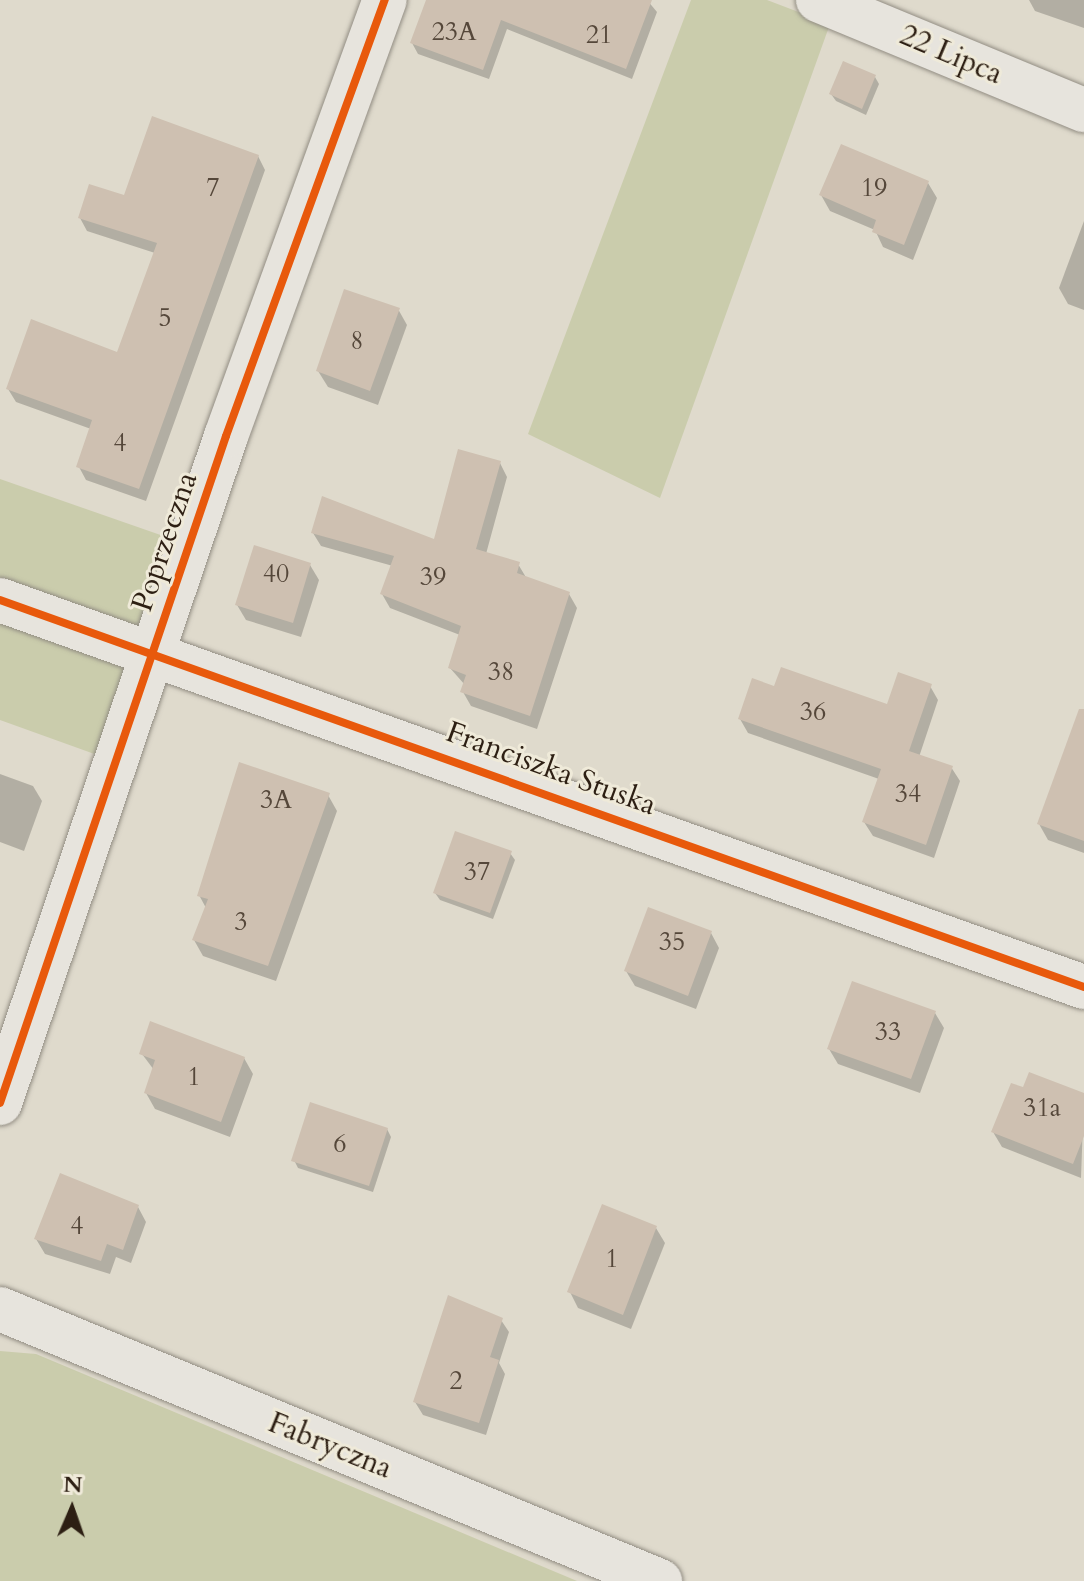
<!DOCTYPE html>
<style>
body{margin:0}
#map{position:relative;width:1084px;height:1581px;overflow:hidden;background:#dfdacc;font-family:Cardo,serif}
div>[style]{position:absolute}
.green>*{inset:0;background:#caccac}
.shadow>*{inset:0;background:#0003}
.building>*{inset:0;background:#cec0b1}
.roads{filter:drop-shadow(0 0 2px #928d83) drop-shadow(0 0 2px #928d83)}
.minor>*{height:44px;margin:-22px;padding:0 22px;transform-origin:22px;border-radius:22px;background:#e7e4dd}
.cycleway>*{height:8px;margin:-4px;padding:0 4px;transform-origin:4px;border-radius:4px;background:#e8590c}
span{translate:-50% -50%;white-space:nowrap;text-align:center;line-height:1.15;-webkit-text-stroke:6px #efead9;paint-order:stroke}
.number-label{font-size:26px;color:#55473a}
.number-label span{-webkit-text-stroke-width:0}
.street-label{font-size:30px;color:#2d1f13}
.north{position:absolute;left:32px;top:1469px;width:80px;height:80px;-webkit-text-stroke:6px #efead9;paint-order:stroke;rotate:2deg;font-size:22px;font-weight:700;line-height:32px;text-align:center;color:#2d1f13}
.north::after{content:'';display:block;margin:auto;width:28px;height:36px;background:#2d1f13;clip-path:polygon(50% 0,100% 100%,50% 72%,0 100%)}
</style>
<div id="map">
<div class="green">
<div style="clip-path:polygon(691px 0,767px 0,830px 24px,660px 498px,528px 434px)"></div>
<div style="clip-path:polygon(0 479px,172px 539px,100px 756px,0 720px)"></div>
<div style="clip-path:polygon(0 1351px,36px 1354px,577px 1581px,0 1581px)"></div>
</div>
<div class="shadow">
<div style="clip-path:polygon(442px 0,647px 0,657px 12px,632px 79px,507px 29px,489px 79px,418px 54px,412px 43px)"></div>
<div style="clip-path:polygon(1029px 0,1084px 0,1084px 28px,1035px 11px)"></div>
<div style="clip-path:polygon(875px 77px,879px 84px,866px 115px,836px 101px,831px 94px)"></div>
<div style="clip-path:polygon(258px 156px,265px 170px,146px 501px,86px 480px,79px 467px,91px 429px,16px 402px,8px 389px,118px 355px,155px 253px,87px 231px,80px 218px,125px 197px)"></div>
<div style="clip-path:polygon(928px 183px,937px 198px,913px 260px,883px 247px,875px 230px,830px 211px,821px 195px)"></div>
<div style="clip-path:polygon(1084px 221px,1084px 310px,1068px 304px,1059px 288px)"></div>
<div style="clip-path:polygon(398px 309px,407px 325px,378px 405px,328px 387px,318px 371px)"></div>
<div style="clip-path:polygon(500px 463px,507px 477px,486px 554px,518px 564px,527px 579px,569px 594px,577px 608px,537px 729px,471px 706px,463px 692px,465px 685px,450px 668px,460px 635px,390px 608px,382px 594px,393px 566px,321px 546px,313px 533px,436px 541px)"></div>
<div style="clip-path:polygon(310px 565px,319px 580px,301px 637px,246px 620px,237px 605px)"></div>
<div style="clip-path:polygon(930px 686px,938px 700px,919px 757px,951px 767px,960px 781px,934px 858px,873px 836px,864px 822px,879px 779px,748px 733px,740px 719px,776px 688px,888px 707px)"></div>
<div style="clip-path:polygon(0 774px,33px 786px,42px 801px,24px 851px,0 842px)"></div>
<div style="clip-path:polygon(1084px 775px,1084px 853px,1048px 840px,1039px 824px)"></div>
<div style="clip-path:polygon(328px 795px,337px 811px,276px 981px,203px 956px,194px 940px,206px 908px,199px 895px)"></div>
<div style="clip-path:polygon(510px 853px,515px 860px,493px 919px,440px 900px,435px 893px)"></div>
<div style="clip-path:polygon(711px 933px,719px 948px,696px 1009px,635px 986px,626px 971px)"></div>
<div style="clip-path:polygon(935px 1013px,944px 1028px,920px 1093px,838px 1064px,829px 1049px)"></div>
<div style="clip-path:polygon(142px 1054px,244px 1058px,253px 1074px,230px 1137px,155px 1109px,146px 1093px,154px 1070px)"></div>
<div style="clip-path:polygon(1024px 1090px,1084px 1095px,1081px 1178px,1002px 1147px,993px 1132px)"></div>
<div style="clip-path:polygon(387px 1129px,391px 1137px,373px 1192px,298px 1168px,294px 1160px)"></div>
<div style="clip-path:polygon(138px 1207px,146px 1222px,131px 1263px,116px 1257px,110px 1274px,45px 1254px,36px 1239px)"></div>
<div style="clip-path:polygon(656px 1228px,665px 1243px,631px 1329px,578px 1308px,570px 1292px)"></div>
<div style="clip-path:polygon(501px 1320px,509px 1332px,499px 1363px,505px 1374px,486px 1435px,423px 1415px,415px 1402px)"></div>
</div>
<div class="building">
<div style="clip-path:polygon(426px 0,652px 0,626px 69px,501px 20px,483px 70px,410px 43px)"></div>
<div style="clip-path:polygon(843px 61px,876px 75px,862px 109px,829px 94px)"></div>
<div style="clip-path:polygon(152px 116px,259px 155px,139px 489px,76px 467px,92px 420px,6px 389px,31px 319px,117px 352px,157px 243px,78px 218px,89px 184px,124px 195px)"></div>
<div style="clip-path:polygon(841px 144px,929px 181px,904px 245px,872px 232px,876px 220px,819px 195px)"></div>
<div style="clip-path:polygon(344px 289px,400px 308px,370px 391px,316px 371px)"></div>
<div style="clip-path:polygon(458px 449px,501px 461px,476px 549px,520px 562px,517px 573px,570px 592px,530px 716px,460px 692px,466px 675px,448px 668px,461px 626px,380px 594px,394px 556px,311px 533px,322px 496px,434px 539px)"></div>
<div style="clip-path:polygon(254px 545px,311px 563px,293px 623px,235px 605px)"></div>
<div style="clip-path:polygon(781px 667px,887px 704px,898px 672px,932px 684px,909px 751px,953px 766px,926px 845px,862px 822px,881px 769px,738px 719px,752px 678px,774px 686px)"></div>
<div style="clip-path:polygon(1079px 709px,1084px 709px,1084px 841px,1037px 824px)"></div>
<div style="clip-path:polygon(239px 762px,330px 793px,268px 966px,192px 940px,208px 899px,197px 896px)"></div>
<div style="clip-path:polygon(455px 831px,512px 851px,490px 913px,433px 893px)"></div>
<div style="clip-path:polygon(648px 907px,712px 931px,688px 996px,624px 971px)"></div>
<div style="clip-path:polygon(852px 981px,936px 1011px,911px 1079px,827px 1049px)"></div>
<div style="clip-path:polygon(150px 1021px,245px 1057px,221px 1122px,144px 1093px,155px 1060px,139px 1054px)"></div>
<div style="clip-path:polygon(1029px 1072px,1084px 1093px,1084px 1136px,1073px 1164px,991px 1132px,1011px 1083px,1023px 1087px)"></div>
<div style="clip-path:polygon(310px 1102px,388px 1128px,369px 1186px,291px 1161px)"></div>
<div style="clip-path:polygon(60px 1173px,139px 1205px,123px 1250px,107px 1244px,101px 1261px,34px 1239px)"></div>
<div style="clip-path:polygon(602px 1204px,657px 1226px,623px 1315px,567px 1292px)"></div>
<div style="clip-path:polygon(448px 1295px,503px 1318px,490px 1357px,499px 1360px,479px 1423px,413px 1402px)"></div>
</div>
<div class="roads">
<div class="minor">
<div style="left:818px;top:0;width:288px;rotate:22.5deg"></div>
<div style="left:0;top:600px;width:1151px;rotate:19.65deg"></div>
<div style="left:0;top:1103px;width:704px;rotate:-71.28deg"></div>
<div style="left:226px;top:436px;width:464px;rotate:-70deg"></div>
<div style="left:0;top:1309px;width:714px;rotate:22.4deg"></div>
</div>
</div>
<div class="cycleway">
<div style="left:0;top:600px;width:1151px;rotate:19.65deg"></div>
<div style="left:0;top:1103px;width:704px;rotate:-71.28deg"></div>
<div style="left:226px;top:436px;width:464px;rotate:-70deg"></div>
</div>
<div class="number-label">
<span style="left:454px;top:32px">23A</span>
<span style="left:599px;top:35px">21</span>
<span style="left:213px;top:188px">7</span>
<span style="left:874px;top:188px">19</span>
<span style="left:165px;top:318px">5</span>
<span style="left:357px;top:341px">8</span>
<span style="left:120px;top:443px">4</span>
<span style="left:276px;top:574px">40</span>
<span style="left:433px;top:577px">39</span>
<span style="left:501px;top:672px">38</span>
<span style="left:813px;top:712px">36</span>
<span style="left:908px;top:794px">34</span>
<span style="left:276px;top:800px">3A</span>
<span style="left:477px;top:872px">37</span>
<span style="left:241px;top:922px">3</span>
<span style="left:672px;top:942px">35</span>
<span style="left:888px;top:1032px">33</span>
<span style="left:194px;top:1077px">1</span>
<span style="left:1042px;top:1108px">31a</span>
<span style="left:340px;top:1144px">6</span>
<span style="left:77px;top:1226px">4</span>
<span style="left:612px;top:1259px">1</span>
<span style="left:456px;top:1381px">2</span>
</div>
<div class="street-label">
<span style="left:951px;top:55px;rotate:23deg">22 Lipca</span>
<span style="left:165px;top:542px;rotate:-71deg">Poprzeczna</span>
<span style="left:551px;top:769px;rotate:20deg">Franciszka Stuska</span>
<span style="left:330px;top:1446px;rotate:22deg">Fabryczna</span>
</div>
<div class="north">N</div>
</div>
